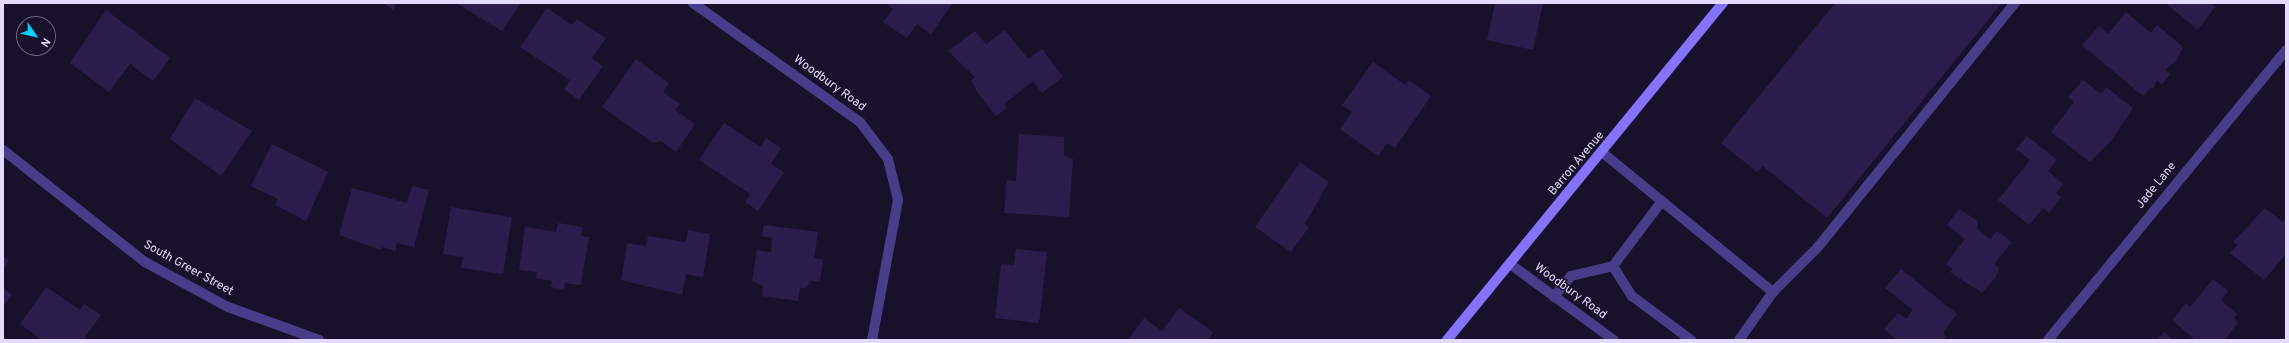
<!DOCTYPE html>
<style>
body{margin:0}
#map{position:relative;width:2289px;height:343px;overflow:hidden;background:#18112b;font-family:Overpass,sans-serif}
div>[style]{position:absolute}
.building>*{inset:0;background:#2b1d4b}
.lane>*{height:10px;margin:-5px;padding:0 5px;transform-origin:5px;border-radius:5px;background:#483d89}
.street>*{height:10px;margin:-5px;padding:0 5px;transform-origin:5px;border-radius:5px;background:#483d89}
.secondary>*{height:10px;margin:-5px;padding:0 5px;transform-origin:5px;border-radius:5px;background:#8573fd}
span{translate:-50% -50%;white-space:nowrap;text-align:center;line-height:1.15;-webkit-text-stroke:3px #18112b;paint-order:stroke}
.street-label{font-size:12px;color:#e3dbff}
.frame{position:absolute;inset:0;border:4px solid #e3dbff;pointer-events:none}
.north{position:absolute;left:16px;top:16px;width:40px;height:40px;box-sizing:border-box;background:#18112b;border:1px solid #696280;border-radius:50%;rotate:124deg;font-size:11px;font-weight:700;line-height:16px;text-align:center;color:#e3dbff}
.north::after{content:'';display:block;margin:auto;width:14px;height:18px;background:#09cbfc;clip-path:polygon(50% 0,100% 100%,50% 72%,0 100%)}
</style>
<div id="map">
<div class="building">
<div style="clip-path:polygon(383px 3px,397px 3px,393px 10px)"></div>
<div style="clip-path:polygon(456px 3px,521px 3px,502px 31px)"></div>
<div style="clip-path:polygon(885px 3px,950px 3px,952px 4px,931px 34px,917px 24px,907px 38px,883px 22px,893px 9px)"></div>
<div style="clip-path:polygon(1495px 3px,1543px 3px,1533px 50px,1487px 40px)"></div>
<div style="clip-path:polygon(1835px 3px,2002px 3px,1827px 218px,1763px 166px,1757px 172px,1721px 143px)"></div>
<div style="clip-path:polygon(2165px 3px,2210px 3px,2215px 7px,2198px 30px)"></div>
<div style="clip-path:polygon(547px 8px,572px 25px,577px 19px,606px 38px,592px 58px,603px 66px,579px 100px,564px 89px,570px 80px,520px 47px)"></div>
<div style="clip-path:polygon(106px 10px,170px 58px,153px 81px,130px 64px,109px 92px,70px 63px)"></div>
<div style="clip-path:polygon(2126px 12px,2151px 33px,2157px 25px,2183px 47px,2176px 61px,2165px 70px,2170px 74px,2162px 85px,2157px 80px,2153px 89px,2151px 87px,2143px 96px,2082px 45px,2099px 26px,2108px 34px)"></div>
<div style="clip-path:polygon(1005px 30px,1028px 59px,1042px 49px,1063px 77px,1042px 93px,1033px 81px,1004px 104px,1007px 108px,996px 116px,977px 92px,971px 80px,975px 77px,948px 51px,975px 31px,986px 44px)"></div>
<div style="clip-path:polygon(636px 59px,669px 83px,663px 92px,680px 104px,675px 110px,695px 124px,676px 152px,661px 141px,653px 143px,602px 107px)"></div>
<div style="clip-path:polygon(1373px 62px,1405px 85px,1409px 80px,1431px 96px,1395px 148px,1387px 143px,1378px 156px,1340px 129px,1352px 112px,1342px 105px)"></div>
<div style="clip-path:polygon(2083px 80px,2101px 94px,2106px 87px,2133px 108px,2111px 141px,2090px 162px,2051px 132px,2074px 102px,2068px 97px)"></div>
<div style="clip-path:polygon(195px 98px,252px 131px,221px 176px,170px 139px)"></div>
<div style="clip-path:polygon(724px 123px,760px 147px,766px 138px,781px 148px,771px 164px,784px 172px,758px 211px,745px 202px,750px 194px,699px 160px)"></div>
<div style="clip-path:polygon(1019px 134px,1064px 137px,1064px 155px,1073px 159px,1069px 217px,1004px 213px,1007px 180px,1016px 181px)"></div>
<div style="clip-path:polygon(2027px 136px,2057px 160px,2048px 171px,2063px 184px,2056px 193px,2061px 197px,2049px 213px,2043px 208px,2029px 225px,1998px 200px,2030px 160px,2016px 149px)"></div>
<div style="clip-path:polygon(272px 144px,328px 172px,306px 221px,275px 205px,278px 199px,251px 186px)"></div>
<div style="clip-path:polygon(1300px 162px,1329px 182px,1305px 224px,1309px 227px,1291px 252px,1255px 227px)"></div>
<div style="clip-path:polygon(412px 186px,429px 190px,414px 247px,397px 243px,395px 251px,382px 247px,381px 250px,339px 235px,352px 188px,407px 203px)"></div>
<div style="clip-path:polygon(451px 207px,512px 217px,503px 274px,461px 268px,463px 257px,443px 254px)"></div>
<div style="clip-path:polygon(2265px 208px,2283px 222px,2286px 218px,2286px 254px,2264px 280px,2230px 253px,2237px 245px,2233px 242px)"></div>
<div style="clip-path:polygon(1959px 209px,1978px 221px,1977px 229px,1990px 239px,1997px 231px,2012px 242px,1994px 264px,1999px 268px,1996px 277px,1982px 293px,1950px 272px,1953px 269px,1946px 264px,1965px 239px,1947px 225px)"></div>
<div style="clip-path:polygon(558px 223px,583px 227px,581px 236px,589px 237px,581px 285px,565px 283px,564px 290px,551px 287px,552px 281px,536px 278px,537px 272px,519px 270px,525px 227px,556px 232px)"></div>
<div style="clip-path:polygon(764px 225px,818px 232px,814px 258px,823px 259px,820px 282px,811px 281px,806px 288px,800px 288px,798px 301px,762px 296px,763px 286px,752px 281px,757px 250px,771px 252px,772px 238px,762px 236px)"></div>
<div style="clip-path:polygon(688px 230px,710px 234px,703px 277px,686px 274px,682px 295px,621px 280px,627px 243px,646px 246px,648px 236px,686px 242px)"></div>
<div style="clip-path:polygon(1016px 249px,1047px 252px,1039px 323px,995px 318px,1001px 264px,1014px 265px)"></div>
<div style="clip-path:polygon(3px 256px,9px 261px,3px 269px)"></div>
<div style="clip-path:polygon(1901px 269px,1957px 314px,1943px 333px,1946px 336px,1943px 340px,1897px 340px,1884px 329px,1898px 313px,1906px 319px,1913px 310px,1885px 288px)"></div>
<div style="clip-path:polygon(2213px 279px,2228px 291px,2221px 300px,2237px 314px,2234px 318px,2238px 322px,2225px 340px,2195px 340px,2172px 320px,2186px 303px,2190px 307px)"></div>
<div style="clip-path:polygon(46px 287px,80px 310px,84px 304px,101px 315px,83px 340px,42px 340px,20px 324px)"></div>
<div style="clip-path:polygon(3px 288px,12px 295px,3px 307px)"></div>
<div style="clip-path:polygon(1179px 308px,1213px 332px,1208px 340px,1128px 340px,1144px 318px,1162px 331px)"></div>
<div style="clip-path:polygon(2164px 332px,2173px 340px,2157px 340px)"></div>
</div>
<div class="lane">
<div style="left:1603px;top:153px;width:220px;rotate:39.3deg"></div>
<div style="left:1773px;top:292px;width:59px;rotate:125.3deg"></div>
<div style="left:1613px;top:266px;width:36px;rotate:58deg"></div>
<div style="left:1632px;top:296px;width:74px;rotate:36.7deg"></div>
<div style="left:1773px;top:292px;width:64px;rotate:-45deg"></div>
<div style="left:1818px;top:247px;width:314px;rotate:-51.1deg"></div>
<div style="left:1554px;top:297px;width:27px;rotate:-51deg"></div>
<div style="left:1571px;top:276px;width:43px;rotate:-13.4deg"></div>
<div style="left:1613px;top:266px;width:81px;rotate:-53deg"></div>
</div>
<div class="street">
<div style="left:693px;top:3px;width:205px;rotate:35.5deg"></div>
<div style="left:860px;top:122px;width:46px;rotate:52.9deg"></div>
<div style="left:888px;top:159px;width:42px;rotate:76.3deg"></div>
<div style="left:898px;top:200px;width:142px;rotate:100.5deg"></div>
<div style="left:3px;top:150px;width:181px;rotate:38.3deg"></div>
<div style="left:145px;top:262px;width:94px;rotate:28.5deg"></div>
<div style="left:228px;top:307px;width:97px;rotate:19.9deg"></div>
<div style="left:1510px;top:264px;width:129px;rotate:36.2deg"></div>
<div style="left:2048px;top:340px;width:375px;rotate:-50.6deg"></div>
</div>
<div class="secondary">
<div style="left:1447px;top:340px;width:436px;rotate:-50.7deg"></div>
</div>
<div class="street-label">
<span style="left:829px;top:84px;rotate:36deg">Woodbury Road</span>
<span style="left:1577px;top:164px;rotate:-50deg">Barron Avenue</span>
<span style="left:2157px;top:186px;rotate:-51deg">Jade Lane</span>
<span style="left:188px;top:269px;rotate:29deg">South Greer Street</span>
<span style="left:1570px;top:292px;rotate:36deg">Woodbury Road</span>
</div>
<div class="frame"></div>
<div class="north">N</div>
</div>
